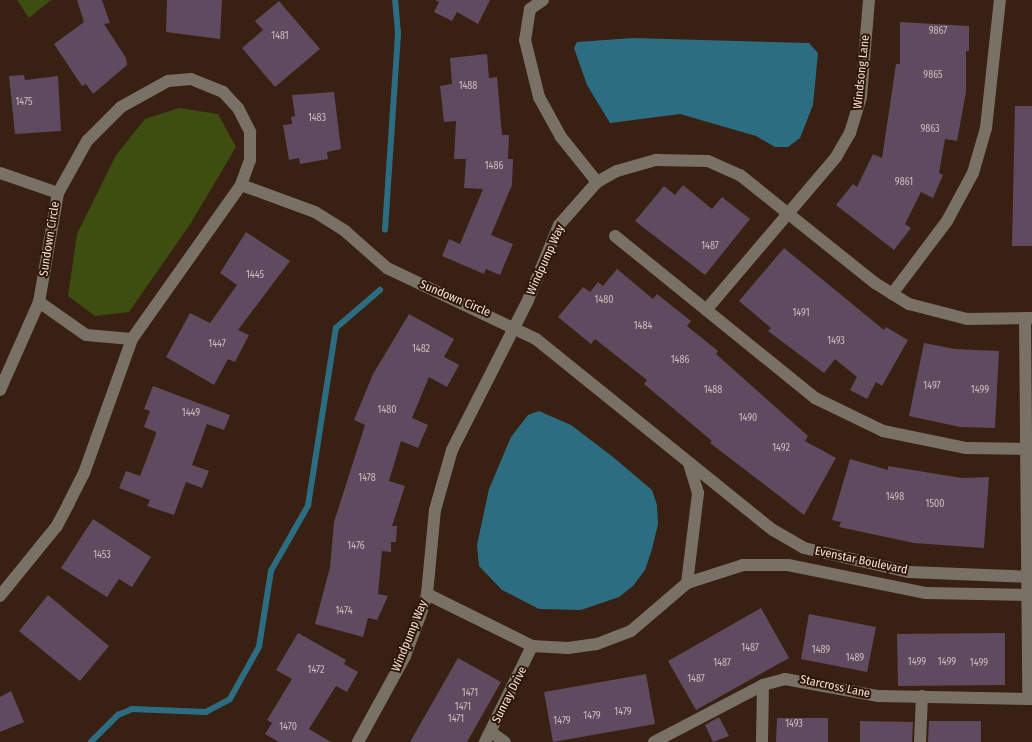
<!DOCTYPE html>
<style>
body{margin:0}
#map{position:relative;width:1032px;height:742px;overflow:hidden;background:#382012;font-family:"Fira Sans Condensed",sans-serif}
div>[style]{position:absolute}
.green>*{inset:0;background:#3e4d10}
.water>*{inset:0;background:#2c6d82}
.stream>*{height:5.5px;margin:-2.75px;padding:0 2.75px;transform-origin:2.75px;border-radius:2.75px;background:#2c6d82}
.building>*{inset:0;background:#5f4a60}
.minor>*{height:12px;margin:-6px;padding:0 6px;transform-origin:6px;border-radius:6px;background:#7a7166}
span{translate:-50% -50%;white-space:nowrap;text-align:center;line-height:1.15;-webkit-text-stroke:4px #2e1709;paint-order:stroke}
.number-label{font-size:10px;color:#cdbbba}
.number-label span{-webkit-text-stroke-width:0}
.street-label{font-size:12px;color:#f2e1d8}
</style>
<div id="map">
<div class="green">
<div style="clip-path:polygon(17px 0,51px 0,29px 18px)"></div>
<div style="clip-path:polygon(179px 108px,218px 114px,236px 147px,191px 223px,129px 312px,95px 316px,68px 296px,77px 234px,116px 155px,145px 119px)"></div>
</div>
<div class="water">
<div style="clip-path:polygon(633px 38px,809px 43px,818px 53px,813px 105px,800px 138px,788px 147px,775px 147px,756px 136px,680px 114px,610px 123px,587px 85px,574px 48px,577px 42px)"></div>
<div style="clip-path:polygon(539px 411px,571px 425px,613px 457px,652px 490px,657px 505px,658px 524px,652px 549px,645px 570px,633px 586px,619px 597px,581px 610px,539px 609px,502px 590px,479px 566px,477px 545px,489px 489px,511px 437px,528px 415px)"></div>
</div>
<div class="stream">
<div style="left:385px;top:230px;width:197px;rotate:-86.2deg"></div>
<div style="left:398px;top:33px;width:33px;rotate:-95deg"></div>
<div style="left:91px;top:742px;width:38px;rotate:-45deg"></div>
<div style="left:118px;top:715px;width:15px;rotate:-23deg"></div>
<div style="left:132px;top:709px;width:74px;rotate:2.3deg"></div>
<div style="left:206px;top:712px;width:27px;rotate:-28deg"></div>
<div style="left:230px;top:699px;width:60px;rotate:-60.9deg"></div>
<div style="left:259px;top:647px;width:77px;rotate:-81deg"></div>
<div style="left:271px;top:571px;width:75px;rotate:-60.4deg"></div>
<div style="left:308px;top:506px;width:180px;rotate:-81.1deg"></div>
<div style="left:336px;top:328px;width:58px;rotate:-40.8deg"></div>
</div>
<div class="building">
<div style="clip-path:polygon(77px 0,102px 0,110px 23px,104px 24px,126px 58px,127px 65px,93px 94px,86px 84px,82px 86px,54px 44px,84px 22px)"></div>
<div style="clip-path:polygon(167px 0,222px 0,220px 39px,166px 32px)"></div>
<div style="clip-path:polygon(435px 0,490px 0,478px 24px,457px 12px,452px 21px,434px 12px,439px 2px)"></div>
<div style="clip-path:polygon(279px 1px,320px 49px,275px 87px,242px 48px,263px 30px,255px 21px)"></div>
<div style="clip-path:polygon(900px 22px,969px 26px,969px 51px,966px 51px,966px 92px,957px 141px,945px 139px,939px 173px,943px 175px,933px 198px,921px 192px,905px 224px,911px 228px,894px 250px,836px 205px,853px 184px,857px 187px,873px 154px,882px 158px,896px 64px,900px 64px)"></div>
<div style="clip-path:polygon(487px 54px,489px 78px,497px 77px,502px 135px,509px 135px,508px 159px,513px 159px,512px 185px,491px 235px,513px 244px,500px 275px,486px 269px,484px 274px,442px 256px,449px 239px,460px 244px,483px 189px,464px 188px,466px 159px,454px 159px,456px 121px,444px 122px,440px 86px,452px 84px,450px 58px)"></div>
<div style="clip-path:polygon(24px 75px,25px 80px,58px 76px,61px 131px,15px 134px,9px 76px)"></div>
<div style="clip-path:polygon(334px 92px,341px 149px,327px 152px,328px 159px,300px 164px,299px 158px,289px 160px,283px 125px,292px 124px,291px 117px,295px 116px,292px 95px)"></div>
<div style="clip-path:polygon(1015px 106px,1032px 106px,1032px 246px,1012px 246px)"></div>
<div style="clip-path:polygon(683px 185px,712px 209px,722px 197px,750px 219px,705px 275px,635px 221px,664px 186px,675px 195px)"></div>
<div style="clip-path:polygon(246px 232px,290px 261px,238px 330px,249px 335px,235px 362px,228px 359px,214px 385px,166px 357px,190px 313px,210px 323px,237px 285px,220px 273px)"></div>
<div style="clip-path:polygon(784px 248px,884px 330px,886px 327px,908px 340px,882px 386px,876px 382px,867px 399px,850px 390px,857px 377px,835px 359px,824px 373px,768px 331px,771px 328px,739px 301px)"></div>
<div style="clip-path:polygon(617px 269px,653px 299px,657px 294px,691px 321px,687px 326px,718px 351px,716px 354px,808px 436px,805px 441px,836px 458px,804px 515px,710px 443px,712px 441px,644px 384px,647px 380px,595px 339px,591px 344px,558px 317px,583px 287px,590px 292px,598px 282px,603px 286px)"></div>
<div style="clip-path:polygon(409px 314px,454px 339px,444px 357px,459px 365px,447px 387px,429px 377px,412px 418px,428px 425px,418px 448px,401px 441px,389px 481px,405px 486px,392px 526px,397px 526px,396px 542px,391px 542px,391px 552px,382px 551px,378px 594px,388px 596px,377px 620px,368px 618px,363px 637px,315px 624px,330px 567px,334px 522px,365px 425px,354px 420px,373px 374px)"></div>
<div style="clip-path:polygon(924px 343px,955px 349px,999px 351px,995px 428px,960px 427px,909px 416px)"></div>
<div style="clip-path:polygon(153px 386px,230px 415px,224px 430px,207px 424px,192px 465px,209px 471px,202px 488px,186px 482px,174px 515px,147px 506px,150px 500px,119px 488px,126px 471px,140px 476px,155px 437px,156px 432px,144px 427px,150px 411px,144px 409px)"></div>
<div style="clip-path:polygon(850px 459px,888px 470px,888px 466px,962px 478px,989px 477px,984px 548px,914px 543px,839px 527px,841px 522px,832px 520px)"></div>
<div style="clip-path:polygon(93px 519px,151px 557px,132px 587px,119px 579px,107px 597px,61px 568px)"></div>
<div style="clip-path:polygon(48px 595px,109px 646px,80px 681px,19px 631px)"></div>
<div style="clip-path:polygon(761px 608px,789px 658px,696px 710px,668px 661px)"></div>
<div style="clip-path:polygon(809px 614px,876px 627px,867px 672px,801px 659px)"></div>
<div style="clip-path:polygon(298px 633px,346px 660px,344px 664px,358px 672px,347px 692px,336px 686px,309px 729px,331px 742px,279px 742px,265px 734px,272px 723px,267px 720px,292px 679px,276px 670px)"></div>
<div style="clip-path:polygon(1005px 633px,1005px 685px,898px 686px,897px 634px)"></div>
<div style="clip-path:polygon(458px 658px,501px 682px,467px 742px,410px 742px)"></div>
<div style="clip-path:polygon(646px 674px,655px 724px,553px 742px,544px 692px)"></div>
<div style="clip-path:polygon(11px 691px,24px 722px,0 732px,0 697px)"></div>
<div style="clip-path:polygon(719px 717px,729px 736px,713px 742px,705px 725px)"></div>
<div style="clip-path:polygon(777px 718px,828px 718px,828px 742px,776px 742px)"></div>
<div style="clip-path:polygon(860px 721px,913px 722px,912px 742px,860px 742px)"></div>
<div style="clip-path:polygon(929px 721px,981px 721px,981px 742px,928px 742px)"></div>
</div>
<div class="minor">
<div style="left:543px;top:0;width:16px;rotate:145deg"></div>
<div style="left:530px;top:9px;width:31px;rotate:99deg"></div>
<div style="left:525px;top:40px;width:59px;rotate:76.2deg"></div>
<div style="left:539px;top:97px;width:46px;rotate:61.2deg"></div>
<div style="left:561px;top:137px;width:58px;rotate:51.3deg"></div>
<div style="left:0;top:173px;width:61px;rotate:19deg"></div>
<div style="left:241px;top:185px;width:79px;rotate:20deg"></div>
<div style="left:315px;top:212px;width:36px;rotate:32deg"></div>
<div style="left:345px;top:231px;width:56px;rotate:41.4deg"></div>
<div style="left:387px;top:268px;width:165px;rotate:25.5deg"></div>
<div style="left:536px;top:339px;width:304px;rotate:38.9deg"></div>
<div style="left:773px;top:530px;width:36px;rotate:30deg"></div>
<div style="left:804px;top:548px;width:108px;rotate:12.9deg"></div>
<div style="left:909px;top:572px;width:123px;rotate:2.3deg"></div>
<div style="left:615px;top:236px;width:257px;rotate:39deg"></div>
<div style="left:815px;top:398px;width:76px;rotate:25.9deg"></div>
<div style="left:883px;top:431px;width:85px;rotate:11.6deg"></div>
<div style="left:966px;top:448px;width:66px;rotate:0.9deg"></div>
<div style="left:892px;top:294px;width:91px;rotate:-53deg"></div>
<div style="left:947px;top:221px;width:55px;rotate:-61.6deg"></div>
<div style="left:973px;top:173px;width:47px;rotate:-73.9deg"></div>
<div style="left:986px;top:128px;width:129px;rotate:-83.8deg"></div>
<div style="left:39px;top:302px;width:57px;rotate:35.1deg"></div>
<div style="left:86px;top:335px;width:46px;rotate:5deg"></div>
<div style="left:706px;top:310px;width:201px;rotate:-49.6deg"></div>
<div style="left:836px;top:157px;width:28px;rotate:-60deg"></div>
<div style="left:850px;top:133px;width:38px;rotate:-73deg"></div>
<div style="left:861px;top:97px;width:97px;rotate:-85.3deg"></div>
<div style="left:1025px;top:318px;width:381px;rotate:89.5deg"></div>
<div style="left:0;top:390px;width:96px;rotate:-66.1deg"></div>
<div style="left:39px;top:302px;width:111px;rotate:-80.1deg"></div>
<div style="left:58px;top:193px;width:60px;rotate:-60.9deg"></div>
<div style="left:87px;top:141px;width:48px;rotate:-45deg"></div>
<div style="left:121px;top:107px;width:54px;rotate:-29deg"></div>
<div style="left:168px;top:81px;width:23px;rotate:-5deg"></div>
<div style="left:191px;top:79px;width:35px;rotate:22deg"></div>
<div style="left:223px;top:92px;width:22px;rotate:47deg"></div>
<div style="left:238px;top:108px;width:27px;rotate:63deg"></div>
<div style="left:250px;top:132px;width:28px;rotate:90deg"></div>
<div style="left:250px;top:160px;width:27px;rotate:110deg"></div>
<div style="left:241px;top:185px;width:189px;rotate:125.3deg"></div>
<div style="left:132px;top:339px;width:142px;rotate:109.7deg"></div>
<div style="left:84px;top:473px;width:34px;rotate:117deg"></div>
<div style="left:69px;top:503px;width:27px;rotate:118deg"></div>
<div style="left:56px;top:527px;width:89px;rotate:129.1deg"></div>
<div style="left:687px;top:583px;width:91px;rotate:-83deg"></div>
<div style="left:698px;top:493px;width:31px;rotate:-107deg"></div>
<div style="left:427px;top:594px;width:117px;rotate:26.3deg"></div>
<div style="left:532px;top:646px;width:36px;rotate:3deg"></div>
<div style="left:568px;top:648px;width:29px;rotate:-8deg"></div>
<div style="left:597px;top:644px;width:36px;rotate:-21deg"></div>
<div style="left:631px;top:631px;width:74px;rotate:-40.6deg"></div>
<div style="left:687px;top:583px;width:59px;rotate:-17.8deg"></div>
<div style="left:743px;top:565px;width:45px"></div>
<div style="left:788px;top:565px;width:141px;rotate:11.5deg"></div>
<div style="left:926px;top:593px;width:106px;rotate:1.1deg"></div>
<div style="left:491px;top:732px;width:17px;rotate:36deg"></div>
<div style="left:358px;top:742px;width:98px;rotate:-61.3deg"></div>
<div style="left:405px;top:656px;width:43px;rotate:-69.4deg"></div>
<div style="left:420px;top:616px;width:23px;rotate:-72deg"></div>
<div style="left:427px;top:594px;width:84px;rotate:-84.6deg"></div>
<div style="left:435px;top:510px;width:62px;rotate:-74.2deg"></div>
<div style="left:452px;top:450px;width:168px;rotate:-63.1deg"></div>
<div style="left:528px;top:300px;width:81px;rotate:-67.5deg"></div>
<div style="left:559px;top:225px;width:57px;rotate:-48.5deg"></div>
<div style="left:597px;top:182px;width:23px;rotate:-29deg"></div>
<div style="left:617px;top:171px;width:41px;rotate:-15.8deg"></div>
<div style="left:656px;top:160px;width:52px;rotate:1.1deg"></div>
<div style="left:708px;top:161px;width:35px;rotate:24deg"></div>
<div style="left:740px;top:175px;width:173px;rotate:38.7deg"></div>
<div style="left:875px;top:283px;width:40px;rotate:32deg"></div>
<div style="left:909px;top:304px;width:60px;rotate:14.5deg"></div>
<div style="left:967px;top:319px;width:65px;rotate:-0.9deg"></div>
<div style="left:485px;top:742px;width:107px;rotate:-63.9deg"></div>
<div style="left:654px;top:742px;width:123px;rotate:-27.6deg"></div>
<div style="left:763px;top:685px;width:23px;rotate:-15deg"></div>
<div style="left:785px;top:679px;width:95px;rotate:10.4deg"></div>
<div style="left:878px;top:696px;width:154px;rotate:1.1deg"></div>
<div style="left:762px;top:742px;width:57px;rotate:-89deg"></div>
<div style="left:920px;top:742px;width:46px;rotate:-87.5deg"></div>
</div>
<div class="number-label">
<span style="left:938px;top:32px">9867</span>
<span style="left:280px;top:37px">1481</span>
<span style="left:933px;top:76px">9865</span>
<span style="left:468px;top:87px">1488</span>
<span style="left:24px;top:103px">1475</span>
<span style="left:317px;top:119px">1483</span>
<span style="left:930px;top:130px">9863</span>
<span style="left:494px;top:167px">1486</span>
<span style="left:904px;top:183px">9861</span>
<span style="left:710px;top:247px">1487</span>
<span style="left:255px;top:276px">1445</span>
<span style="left:604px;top:301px">1480</span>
<span style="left:801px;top:314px">1491</span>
<span style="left:643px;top:327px">1484</span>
<span style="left:836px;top:342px">1493</span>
<span style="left:217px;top:345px">1447</span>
<span style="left:421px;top:350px">1482</span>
<span style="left:680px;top:361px">1486</span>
<span style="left:932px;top:387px">1497</span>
<span style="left:713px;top:391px">1488</span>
<span style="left:980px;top:391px">1499</span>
<span style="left:387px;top:411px">1480</span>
<span style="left:191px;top:414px">1449</span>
<span style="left:748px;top:419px">1490</span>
<span style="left:781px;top:449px">1492</span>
<span style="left:367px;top:479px">1478</span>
<span style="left:895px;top:498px">1498</span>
<span style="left:935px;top:505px">1500</span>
<span style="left:356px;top:547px">1476</span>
<span style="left:102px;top:556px">1453</span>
<span style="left:344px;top:612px">1474</span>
<span style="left:750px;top:649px">1487</span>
<span style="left:821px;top:651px">1489</span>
<span style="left:855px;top:659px">1489</span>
<span style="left:917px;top:663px">1499</span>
<span style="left:947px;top:663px">1499</span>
<span style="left:722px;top:664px">1487</span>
<span style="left:979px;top:664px">1499</span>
<span style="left:316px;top:671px">1472</span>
<span style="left:696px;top:680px">1487</span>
<span style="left:470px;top:694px">1471</span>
<span style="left:463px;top:708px">1471</span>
<span style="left:623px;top:713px">1479</span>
<span style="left:592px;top:717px">1479</span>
<span style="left:456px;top:720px">1471</span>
<span style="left:562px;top:722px">1479</span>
<span style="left:794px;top:725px">1493</span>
<span style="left:288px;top:728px">1470</span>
</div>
<div class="street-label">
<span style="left:862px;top:72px;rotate:-84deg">Windsong Lane</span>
<span style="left:50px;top:239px;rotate:-81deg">Sundown Circle</span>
<span style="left:546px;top:260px;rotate:-66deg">Windpump Way</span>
<span style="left:455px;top:299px;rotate:23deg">Sundown Circle</span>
<span style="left:861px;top:561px;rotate:12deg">Evenstar Boulevard</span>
<span style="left:410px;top:636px;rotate:-68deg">Windpump Way</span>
<span style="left:835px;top:687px;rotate:12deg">Starcross Lane</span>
<span style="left:510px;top:695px;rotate:-63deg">Sunray Drive</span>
</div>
</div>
